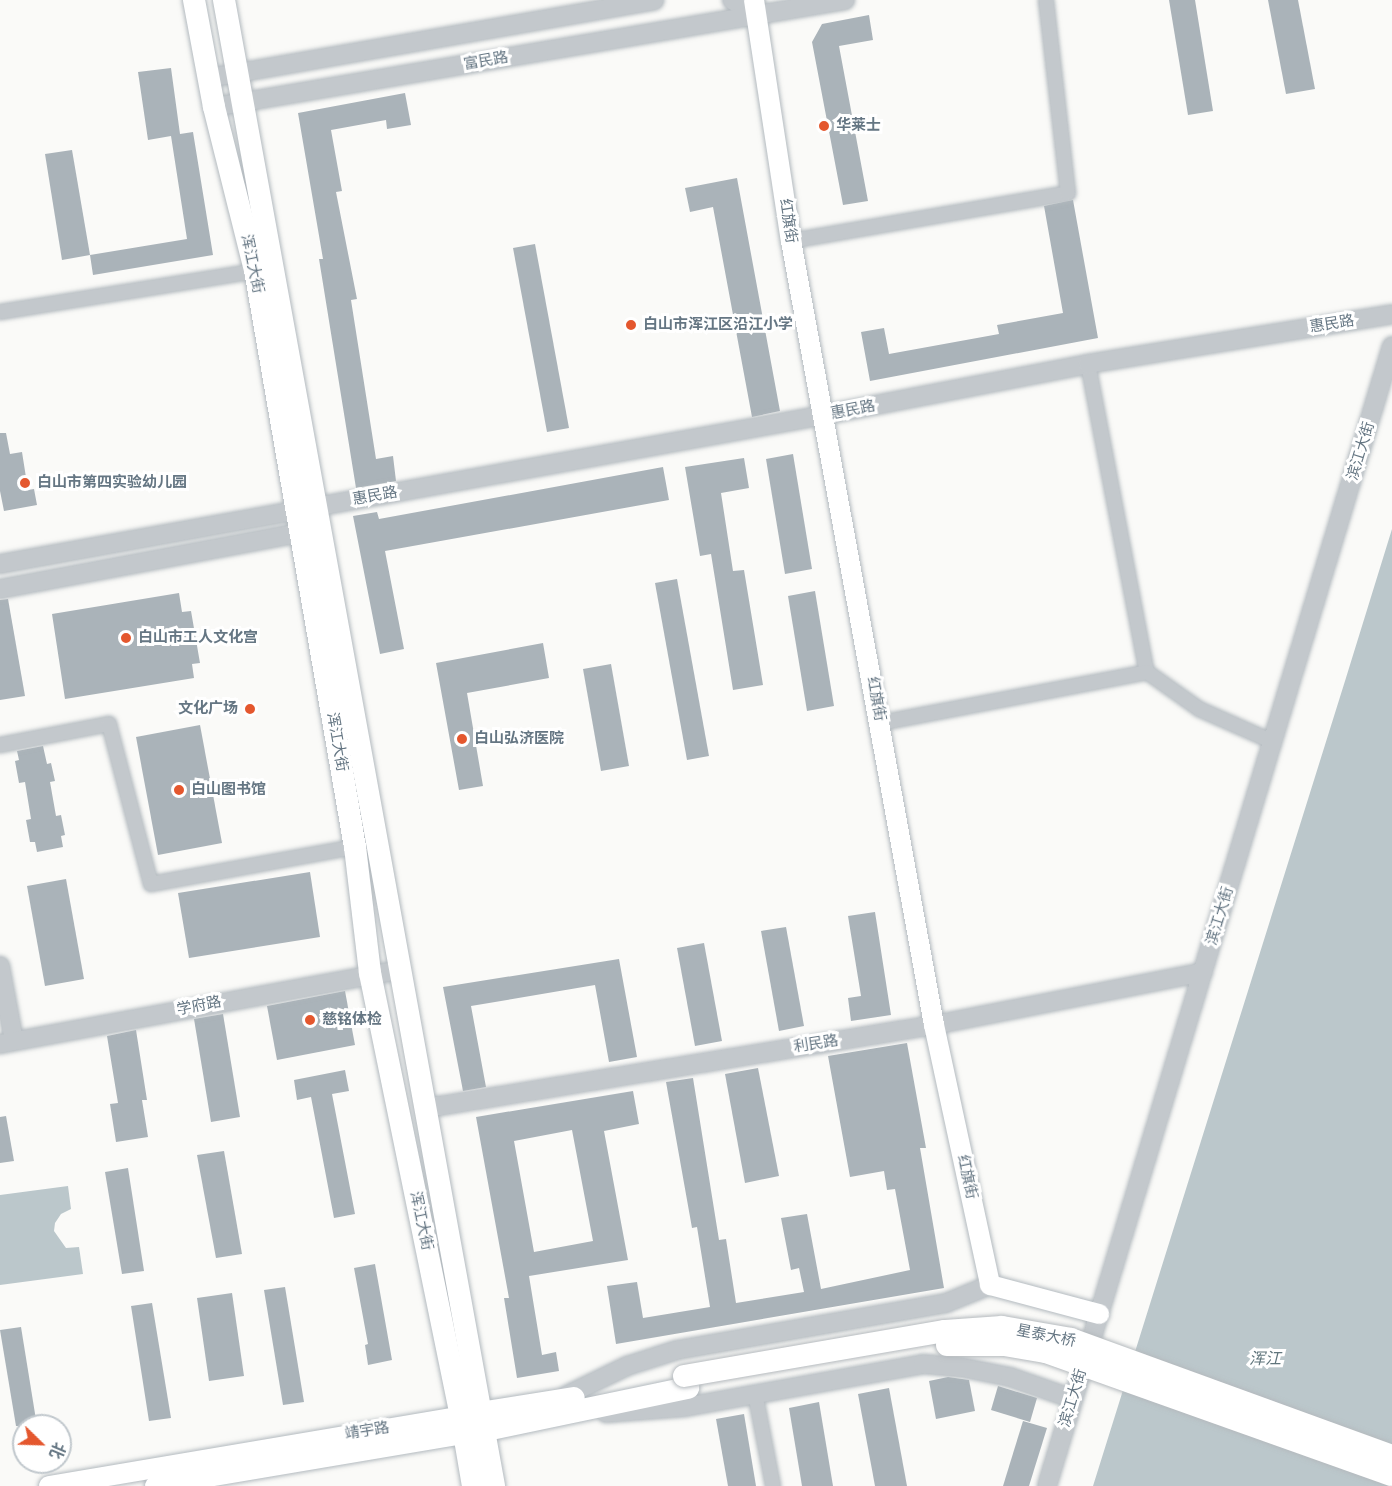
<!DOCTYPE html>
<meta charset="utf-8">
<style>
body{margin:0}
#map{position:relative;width:1392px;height:1486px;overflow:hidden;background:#fafaf8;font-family:"Roboto Condensed","Noto Sans SC",sans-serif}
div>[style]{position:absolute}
.water>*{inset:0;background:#bbc7cb}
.building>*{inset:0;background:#aab3b9}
.roads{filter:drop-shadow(0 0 2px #b3babf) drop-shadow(0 0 2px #b3babf)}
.minor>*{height:14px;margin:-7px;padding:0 7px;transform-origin:7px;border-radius:7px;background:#c3c8cc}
.tertiary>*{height:18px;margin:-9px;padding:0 9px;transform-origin:9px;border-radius:9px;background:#c3c8cc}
.secondary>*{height:20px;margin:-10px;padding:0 10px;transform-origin:10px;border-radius:10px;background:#fff}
.primary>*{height:22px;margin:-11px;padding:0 11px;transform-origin:11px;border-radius:11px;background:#fff}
.bridges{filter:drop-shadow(0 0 2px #b5babe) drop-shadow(0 0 2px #b5babe)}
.primary-bridge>*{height:22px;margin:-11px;padding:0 11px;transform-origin:11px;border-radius:11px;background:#fff}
.dots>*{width:16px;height:16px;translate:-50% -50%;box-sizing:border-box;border:3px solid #fff;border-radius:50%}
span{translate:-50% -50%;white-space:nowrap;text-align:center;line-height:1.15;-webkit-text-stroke:6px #fff;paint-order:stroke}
.street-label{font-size:15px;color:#657683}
.poi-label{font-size:15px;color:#657683;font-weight:700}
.left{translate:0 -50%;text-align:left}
.right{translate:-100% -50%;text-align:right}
.water-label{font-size:16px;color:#60757c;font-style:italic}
.north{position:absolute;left:12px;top:1414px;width:60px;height:60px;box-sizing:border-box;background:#fff;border:2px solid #c1c8cd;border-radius:50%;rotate:113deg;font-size:16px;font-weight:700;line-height:24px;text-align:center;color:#657683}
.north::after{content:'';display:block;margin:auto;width:21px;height:27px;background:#e4572e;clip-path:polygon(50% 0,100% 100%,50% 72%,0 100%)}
</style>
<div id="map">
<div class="water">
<div style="clip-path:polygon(1392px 529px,1392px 1486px,1093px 1486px,1345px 681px)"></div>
<div style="clip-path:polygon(68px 1186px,71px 1209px,61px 1214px,55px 1223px,54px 1231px,66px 1248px,79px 1247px,83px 1274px,0 1285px,0 1195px)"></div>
</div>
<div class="building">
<div style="clip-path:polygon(1169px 0,1195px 0,1213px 111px,1188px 115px)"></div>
<div style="clip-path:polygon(1268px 0,1298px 0,1315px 89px,1286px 94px)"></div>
<div style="clip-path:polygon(869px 15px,873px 40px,839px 46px,868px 201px,843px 205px,812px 42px,822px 24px)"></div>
<div style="clip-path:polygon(171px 68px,180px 134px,193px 132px,213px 255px,93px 275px,90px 255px,187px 239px,171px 136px,148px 140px,138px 72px)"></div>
<div style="clip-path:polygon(405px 93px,411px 125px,387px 129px,386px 120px,331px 130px,342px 191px,336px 192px,357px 299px,351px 300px,376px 459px,393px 456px,396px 481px,356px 488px,319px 259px,323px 259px,298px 113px)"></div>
<div style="clip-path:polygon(72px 150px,90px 255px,62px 260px,45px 154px)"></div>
<div style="clip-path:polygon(737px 178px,780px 411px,752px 417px,713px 207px,690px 212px,685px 188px)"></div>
<div style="clip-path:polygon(1073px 200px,1098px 338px,870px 381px,861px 332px,884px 328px,889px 354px,999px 334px,997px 325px,1063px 313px,1044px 206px)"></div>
<div style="clip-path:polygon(535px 244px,569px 428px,547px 432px,513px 248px)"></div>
<div style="clip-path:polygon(0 433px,6px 433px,10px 454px,22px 452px,28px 490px,34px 489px,37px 505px,4px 511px,0 491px)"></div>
<div style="clip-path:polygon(793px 454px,812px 569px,785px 574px,766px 459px)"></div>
<div style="clip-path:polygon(744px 458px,749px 488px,721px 493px,733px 571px,744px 570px,763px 685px,733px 690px,711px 554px,700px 556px,685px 467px)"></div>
<div style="clip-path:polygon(663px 467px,669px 500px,385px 551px,404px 649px,380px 654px,353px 516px,377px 512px,379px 519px)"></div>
<div style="clip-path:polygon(677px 579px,709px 756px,687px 760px,655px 583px)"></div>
<div style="clip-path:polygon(815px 591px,834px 706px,807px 711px,788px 596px)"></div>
<div style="clip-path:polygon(179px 593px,182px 612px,191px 611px,200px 663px,192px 664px,194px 678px,65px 699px,52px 614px)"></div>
<div style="clip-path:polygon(8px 599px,25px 696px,0 700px,0 600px)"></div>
<div style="clip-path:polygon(543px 643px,549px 678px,467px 693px,483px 786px,459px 790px,436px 663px)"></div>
<div style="clip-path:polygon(611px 664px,629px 766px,601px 771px,583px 669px)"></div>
<div style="clip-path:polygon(200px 725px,222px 843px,158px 855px,136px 737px)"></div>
<div style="clip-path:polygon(43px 746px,47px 764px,51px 763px,55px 781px,50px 782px,56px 816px,61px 815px,65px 835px,61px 836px,63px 847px,37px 852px,35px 842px,30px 842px,26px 820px,31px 819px,25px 782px,19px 783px,15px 761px,19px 760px,17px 751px)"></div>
<div style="clip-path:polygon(310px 872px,320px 937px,189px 958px,178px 893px)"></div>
<div style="clip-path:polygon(66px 879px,84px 979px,45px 986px,27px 886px)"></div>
<div style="clip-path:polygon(875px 912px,891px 1015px,851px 1021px,848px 998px,861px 996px,848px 916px)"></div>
<div style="clip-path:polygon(786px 927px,804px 1026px,779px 1031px,761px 931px)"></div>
<div style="clip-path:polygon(704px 943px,722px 1041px,695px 1046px,677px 948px)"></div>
<div style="clip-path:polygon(619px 959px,637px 1057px,609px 1062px,595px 985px,471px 1006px,486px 1087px,463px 1091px,443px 987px)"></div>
<div style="clip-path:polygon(345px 991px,355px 1045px,277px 1060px,267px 1006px)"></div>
<div style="clip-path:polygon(223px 1014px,240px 1117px,211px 1122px,194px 1019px)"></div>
<div style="clip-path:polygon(136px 1030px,147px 1100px,142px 1100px,148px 1137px,116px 1142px,110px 1104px,118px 1103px,107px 1036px)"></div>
<div style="clip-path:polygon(907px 1043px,926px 1148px,920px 1148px,944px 1288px,616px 1344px,607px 1286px,637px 1282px,643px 1318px,710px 1307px,697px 1227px,692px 1228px,666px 1082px,693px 1078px,719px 1240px,726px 1239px,736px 1303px,804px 1292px,799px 1268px,791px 1270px,781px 1218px,807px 1214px,821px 1289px,910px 1270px,895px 1189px,887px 1190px,884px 1171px,850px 1177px,828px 1056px)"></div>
<div style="clip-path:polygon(758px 1068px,779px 1176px,745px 1183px,725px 1074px)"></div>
<div style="clip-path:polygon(345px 1070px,349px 1091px,332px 1094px,355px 1214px,334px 1218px,311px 1097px,297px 1100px,294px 1080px)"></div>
<div style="clip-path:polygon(evenodd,633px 1091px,639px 1124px,604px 1131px,628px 1260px,529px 1276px,542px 1355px,556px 1352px,559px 1371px,517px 1378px,504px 1298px,509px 1298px,476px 1117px,633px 1091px,572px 1130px,593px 1241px,534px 1252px,514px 1141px,572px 1130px)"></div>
<div style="clip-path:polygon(6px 1116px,14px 1161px,0 1163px,0 1117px)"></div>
<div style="clip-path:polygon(224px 1151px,242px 1254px,216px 1258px,197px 1155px)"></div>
<div style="clip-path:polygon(128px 1168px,144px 1271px,122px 1274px,105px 1172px)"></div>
<div style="clip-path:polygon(375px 1264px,392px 1360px,368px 1365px,365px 1345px,368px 1344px,354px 1268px)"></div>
<div style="clip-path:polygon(285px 1287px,304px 1402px,283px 1405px,264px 1290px)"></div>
<div style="clip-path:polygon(232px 1293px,244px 1376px,209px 1381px,197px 1298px)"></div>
<div style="clip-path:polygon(152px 1303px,171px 1418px,149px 1421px,131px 1306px)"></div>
<div style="clip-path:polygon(21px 1327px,37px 1426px,16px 1426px,0 1330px)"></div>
<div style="clip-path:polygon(948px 1377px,969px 1380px,975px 1411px,936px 1419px,929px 1381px)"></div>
<div style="clip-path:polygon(998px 1386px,1037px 1398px,1030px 1422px,991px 1410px)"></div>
<div style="clip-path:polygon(889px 1388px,907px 1486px,875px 1486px,858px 1394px)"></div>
<div style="clip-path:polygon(819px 1402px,833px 1486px,802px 1486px,789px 1408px)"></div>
<div style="clip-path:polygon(744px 1414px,756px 1486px,728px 1486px,716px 1419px)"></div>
<div style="clip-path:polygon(1023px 1421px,1047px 1428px,1029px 1486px,1003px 1486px)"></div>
</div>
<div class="roads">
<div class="minor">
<div style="left:791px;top:241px;width:281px;rotate:-9.8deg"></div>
<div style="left:1068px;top:193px;width:194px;rotate:-96.5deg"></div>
<div style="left:0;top:312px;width:264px;rotate:-9.1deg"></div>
<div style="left:1088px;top:364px;width:314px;rotate:79.2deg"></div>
<div style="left:880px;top:723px;width:272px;rotate:-10.8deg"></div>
<div style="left:1147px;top:672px;width:64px;rotate:35.4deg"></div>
<div style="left:1199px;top:709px;width:81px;rotate:24deg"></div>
<div style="left:0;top:745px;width:111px;rotate:-10.9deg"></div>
<div style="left:109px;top:724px;width:165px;rotate:75.3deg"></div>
<div style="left:151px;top:884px;width:207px;rotate:-10.3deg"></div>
<div style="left:755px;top:1393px;width:95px;rotate:79deg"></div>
</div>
<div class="tertiary">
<div style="left:732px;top:0;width:30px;rotate:33deg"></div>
<div style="left:209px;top:78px;width:452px;rotate:-9.9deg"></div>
<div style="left:214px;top:107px;width:640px;rotate:-9.62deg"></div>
<div style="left:0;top:564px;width:837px;rotate:-10.25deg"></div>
<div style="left:824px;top:415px;width:269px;rotate:-10.9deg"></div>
<div style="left:1088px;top:364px;width:308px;rotate:-9.3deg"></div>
<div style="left:0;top:589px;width:305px;rotate:-10.6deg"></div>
<div style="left:300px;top:533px;width:13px;rotate:-58deg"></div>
<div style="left:0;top:966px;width:76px;rotate:79.4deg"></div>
<div style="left:0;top:1044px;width:406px;rotate:-10.5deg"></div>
<div style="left:427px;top:1108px;width:514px;rotate:-9.3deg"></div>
<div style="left:934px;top:1025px;width:274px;rotate:-11.1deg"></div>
<div style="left:559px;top:1399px;width:76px;rotate:-25.9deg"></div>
<div style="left:627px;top:1366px;width:52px;rotate:-17.7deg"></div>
<div style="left:677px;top:1350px;width:273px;rotate:-9.9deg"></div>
<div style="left:946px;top:1303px;width:48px;rotate:-22.2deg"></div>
<div style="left:606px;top:1413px;width:79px;rotate:-4.3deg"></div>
<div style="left:685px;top:1407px;width:242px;rotate:-10.2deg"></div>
<div style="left:923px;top:1364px;width:37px;rotate:5deg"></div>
<div style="left:960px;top:1367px;width:51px;rotate:11.3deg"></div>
<div style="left:1010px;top:1377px;width:67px;rotate:19.2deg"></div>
<div style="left:1047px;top:1486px;width:1191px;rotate:-73.16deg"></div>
</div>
<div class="secondary">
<div style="left:754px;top:0;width:244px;rotate:81.3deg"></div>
<div style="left:791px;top:241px;width:797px;rotate:79.66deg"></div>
<div style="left:934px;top:1025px;width:266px;rotate:77.8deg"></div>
<div style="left:990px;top:1285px;width:113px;rotate:14.9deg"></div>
<div style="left:49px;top:1486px;width:418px;rotate:-9.6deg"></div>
<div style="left:155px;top:1486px;width:313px;rotate:-9.6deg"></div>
</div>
<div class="primary">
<div style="left:194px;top:0;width:109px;rotate:79.4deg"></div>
<div style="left:214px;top:107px;width:168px;rotate:75.9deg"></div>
<div style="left:255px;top:270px;width:586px;rotate:80.17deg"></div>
<div style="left:355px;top:847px;width:127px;rotate:83.2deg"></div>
<div style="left:370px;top:973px;width:452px;rotate:78.4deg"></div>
<div style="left:461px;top:1416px;width:71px;rotate:80.3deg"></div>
<div style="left:224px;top:0;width:1510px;rotate:79.7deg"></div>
<div style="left:467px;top:1415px;width:108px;rotate:-9deg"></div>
<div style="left:472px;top:1433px;width:221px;rotate:-11.8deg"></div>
</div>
</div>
<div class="bridges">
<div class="primary-bridge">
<div style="left:947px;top:1345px;width:57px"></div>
<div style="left:1004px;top:1345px;width:43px;rotate:9.5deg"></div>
<div style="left:1046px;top:1352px;width:367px;rotate:19.6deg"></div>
<div style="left:684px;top:1376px;width:265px;rotate:-9.8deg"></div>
<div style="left:945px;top:1331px;width:57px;rotate:-4deg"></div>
<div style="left:1002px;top:1327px;width:70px;rotate:9.9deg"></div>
<div style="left:1071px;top:1339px;width:342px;rotate:20deg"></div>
</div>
</div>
<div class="dots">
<div style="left:824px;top:126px;background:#e4572e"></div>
<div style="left:631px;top:325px;background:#e4572e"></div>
<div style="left:25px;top:483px;background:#e4572e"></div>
<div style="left:126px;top:638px;background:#e4572e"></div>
<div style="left:250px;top:709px;background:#e4572e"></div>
<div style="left:462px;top:739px;background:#e4572e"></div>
<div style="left:179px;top:790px;background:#e4572e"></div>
<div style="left:310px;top:1020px;background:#e4572e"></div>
</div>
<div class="street-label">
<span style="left:486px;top:61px;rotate:-10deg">富民路</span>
<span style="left:788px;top:221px;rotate:81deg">红旗街</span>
<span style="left:252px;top:264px;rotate:78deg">浑江大街</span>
<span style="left:1332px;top:324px;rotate:-9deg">惠民路</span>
<span style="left:853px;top:410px;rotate:-11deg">惠民路</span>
<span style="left:1361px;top:451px;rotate:-73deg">滨江大街</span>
<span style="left:375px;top:496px;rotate:-10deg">惠民路</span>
<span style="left:876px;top:699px;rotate:80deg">红旗街</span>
<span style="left:337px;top:742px;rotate:80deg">浑江大街</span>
<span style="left:1220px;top:916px;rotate:-73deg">滨江大街</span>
<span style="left:199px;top:1006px;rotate:-11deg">学府路</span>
<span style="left:816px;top:1044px;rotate:-9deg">利民路</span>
<span style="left:967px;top:1177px;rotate:78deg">红旗街</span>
<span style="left:421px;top:1221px;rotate:78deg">浑江大街</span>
<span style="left:1046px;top:1336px;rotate:11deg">星泰大桥</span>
<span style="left:1073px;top:1398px;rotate:-73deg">滨江大街</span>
<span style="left:367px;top:1431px;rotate:-9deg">靖宇路</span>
</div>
<div class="poi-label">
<span class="left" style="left:836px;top:126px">华莱士</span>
<span class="left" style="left:643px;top:325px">白山市浑江区沿江小学</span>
<span class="left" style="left:37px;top:483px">白山市第四实验幼儿园</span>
<span class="left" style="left:138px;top:638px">白山市工人文化宫</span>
<span class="right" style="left:238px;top:709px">文化广场</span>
<span class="left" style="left:474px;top:739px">白山弘济医院</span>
<span class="left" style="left:191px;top:790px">白山图书馆</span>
<span class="left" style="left:322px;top:1020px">慈铭体检</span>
</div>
<div class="water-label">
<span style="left:1265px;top:1359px">浑江</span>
</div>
<div class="north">北</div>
</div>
